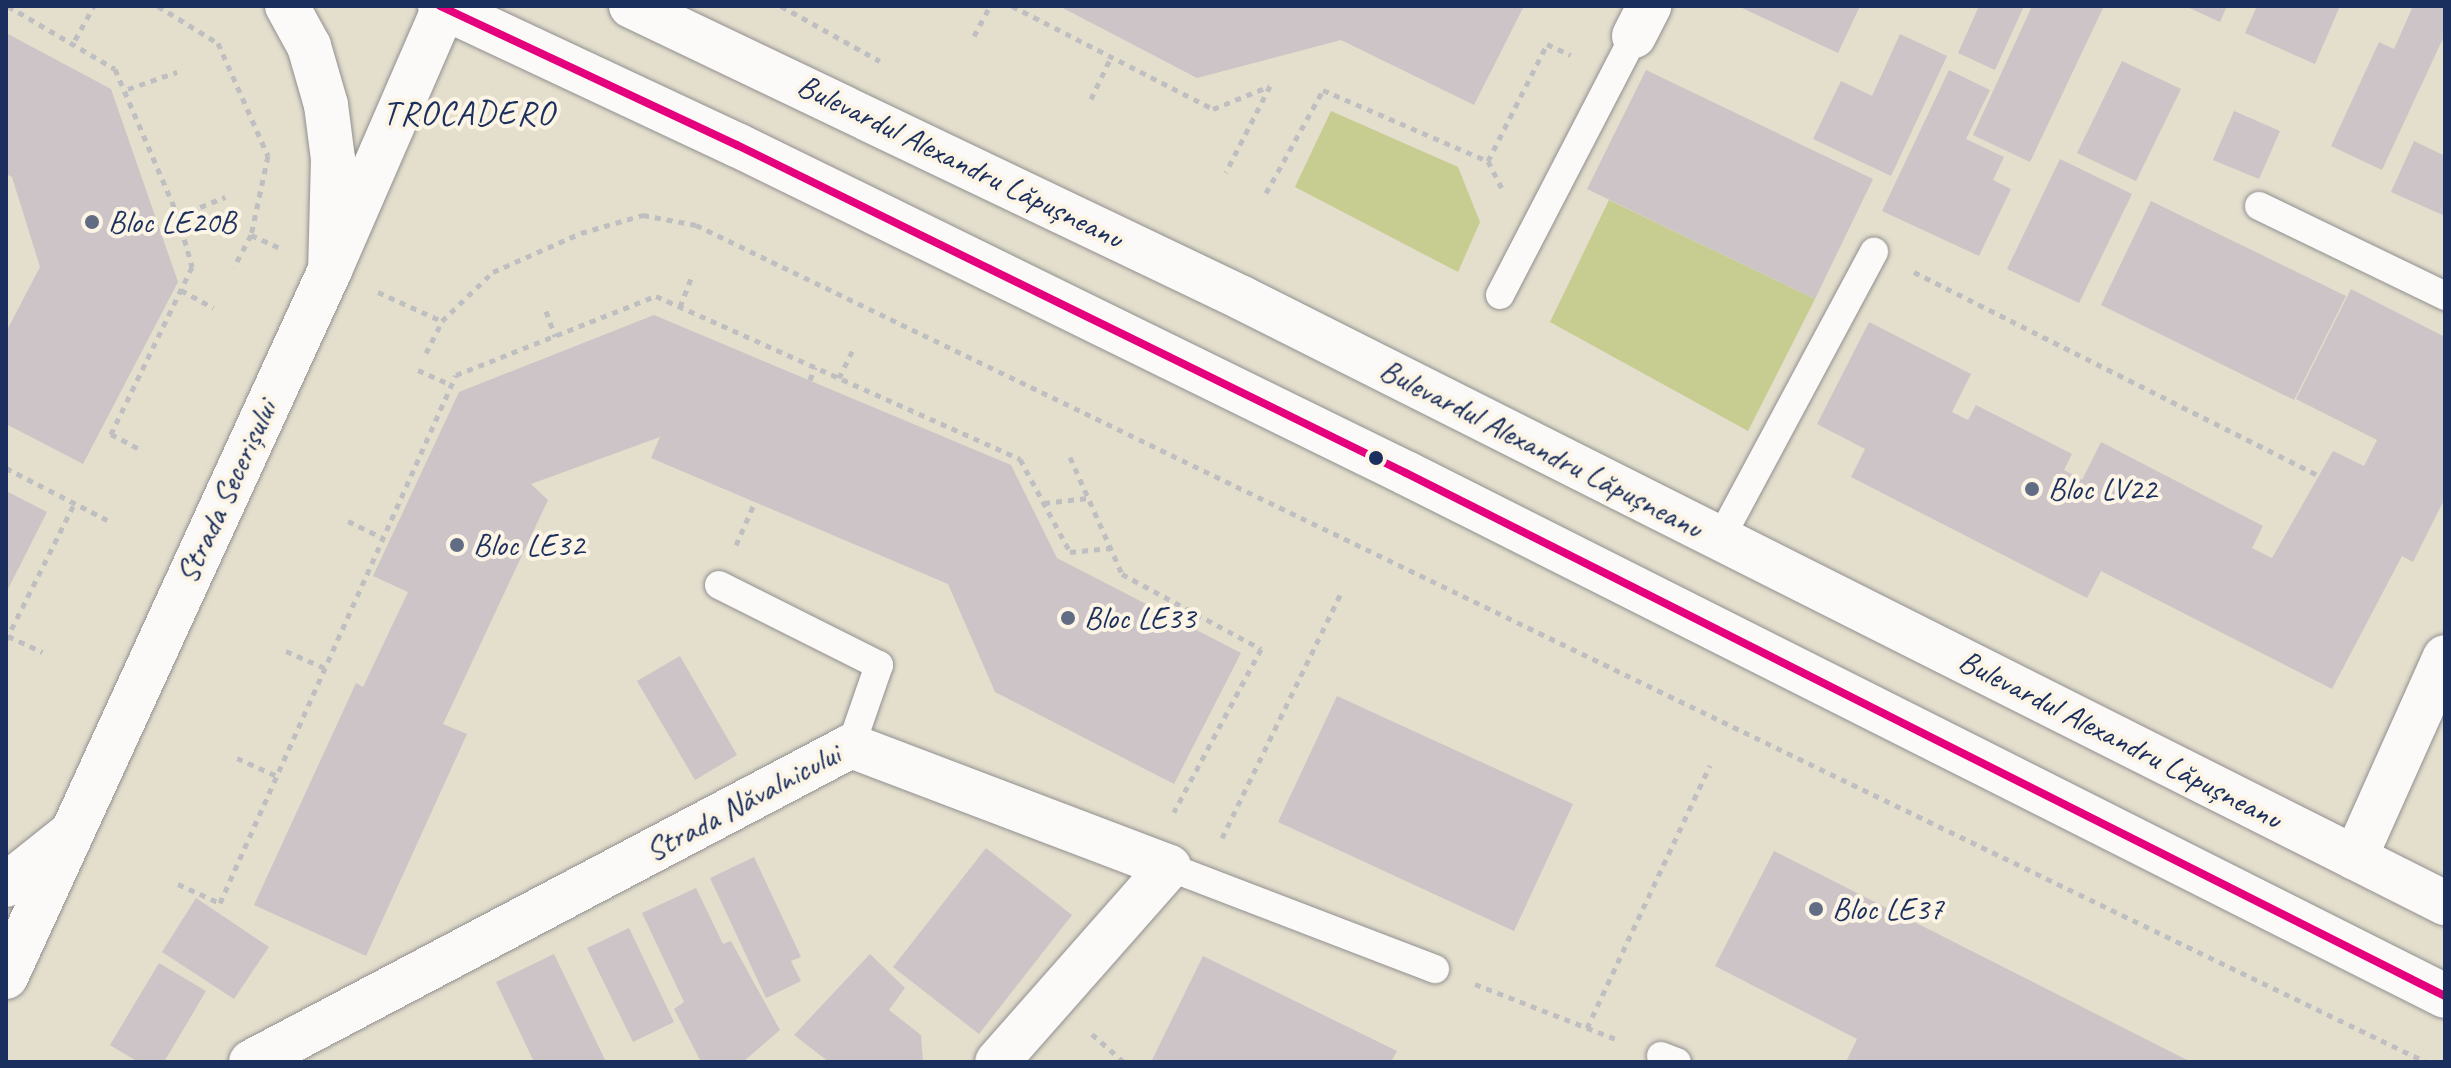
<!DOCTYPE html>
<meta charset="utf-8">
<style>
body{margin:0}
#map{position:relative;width:2451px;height:1068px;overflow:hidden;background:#e4decd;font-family:Caveat,sans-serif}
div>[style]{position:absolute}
.green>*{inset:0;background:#c7cc91}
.building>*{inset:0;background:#ccc4c6}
.path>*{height:5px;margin-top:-2.5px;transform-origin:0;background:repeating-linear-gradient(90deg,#bfbfc1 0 6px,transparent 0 12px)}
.roads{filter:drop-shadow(0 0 2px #90908f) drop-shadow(0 0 2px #90908f)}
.service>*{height:28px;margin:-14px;padding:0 14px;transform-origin:14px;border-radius:14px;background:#fbfaf8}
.minor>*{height:44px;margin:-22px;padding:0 22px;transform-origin:22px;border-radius:22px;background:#fbfaf8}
.tertiary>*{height:44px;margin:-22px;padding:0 22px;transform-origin:22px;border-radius:22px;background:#fbfaf8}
.primary>*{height:44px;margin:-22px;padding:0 22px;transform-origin:22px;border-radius:22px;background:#fbfaf8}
.bus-1>*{height:8px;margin:-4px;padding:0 4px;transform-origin:4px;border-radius:4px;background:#e5007d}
.dots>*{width:22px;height:22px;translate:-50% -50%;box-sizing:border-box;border:4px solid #fcf5e5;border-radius:50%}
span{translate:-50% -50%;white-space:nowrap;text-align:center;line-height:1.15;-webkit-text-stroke:8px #fcf5e5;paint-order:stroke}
.street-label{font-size:32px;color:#1b2f5e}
.poi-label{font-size:32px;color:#1b2f5e}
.left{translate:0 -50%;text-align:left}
.neighbourhood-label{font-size:34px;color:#1b2f5e;letter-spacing:2px}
.frame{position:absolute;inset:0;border:8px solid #1b2f5e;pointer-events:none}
</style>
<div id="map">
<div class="green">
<div style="clip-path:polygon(1331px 111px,1458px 167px,1480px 222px,1458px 272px,1295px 187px)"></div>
<div style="clip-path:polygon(1609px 200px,1815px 299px,1748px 431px,1550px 322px)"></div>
</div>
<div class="building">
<div style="clip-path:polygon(1059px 6px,1524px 6px,1474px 105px,1341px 40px,1197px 78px)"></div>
<div style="clip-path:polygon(1738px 6px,1860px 6px,1838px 53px)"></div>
<div style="clip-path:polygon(1979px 6px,2024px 6px,1995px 70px,1958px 53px)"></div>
<div style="clip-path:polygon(2032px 6px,2104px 6px,2030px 162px,1973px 135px)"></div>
<div style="clip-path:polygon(2185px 6px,2227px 6px,2220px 22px)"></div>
<div style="clip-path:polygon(2257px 6px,2340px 6px,2315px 64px,2245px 33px)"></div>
<div style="clip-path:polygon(2413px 6px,2445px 6px,2445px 34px,2382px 170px,2331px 146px,2379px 42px,2394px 49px)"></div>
<div style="clip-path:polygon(6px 33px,111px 89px,178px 282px,83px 464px,6px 424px,6px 332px,40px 267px,12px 177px,6px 174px)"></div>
<div style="clip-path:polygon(1900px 34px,1947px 56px,1891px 176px,1813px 139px,1841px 81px,1872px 96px)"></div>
<div style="clip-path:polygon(2122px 61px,2181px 89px,2136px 181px,2077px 153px)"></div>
<div style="clip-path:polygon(1646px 70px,1873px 179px,1815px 299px,1587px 189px)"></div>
<div style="clip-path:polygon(1949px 70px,1990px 90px,1966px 139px,2004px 157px,1993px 180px,2011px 189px,1979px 256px,1882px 211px)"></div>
<div style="clip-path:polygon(2234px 111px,2280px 131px,2259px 179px,2213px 160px)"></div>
<div style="clip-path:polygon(2414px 141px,2445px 156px,2445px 216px,2391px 192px)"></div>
<div style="clip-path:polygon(2060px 159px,2132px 194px,2079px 303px,2007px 269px)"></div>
<div style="clip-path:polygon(2151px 201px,2346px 296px,2294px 400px,2101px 305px)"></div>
<div style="clip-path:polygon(2351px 289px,2445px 337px,2445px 498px,2413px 562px,2402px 556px,2332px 689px,2101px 571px,2087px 598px,1851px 477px,1865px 449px,1817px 424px,1869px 322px,1971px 374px,1952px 412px,1968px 420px,1976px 405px,2072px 454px,2064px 470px,2082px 480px,2101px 442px,2263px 526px,2252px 548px,2272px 558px,2333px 451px,2364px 466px,2377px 440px,2296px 399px)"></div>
<div style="clip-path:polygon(654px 315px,1011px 465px,1057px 558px,1241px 653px,1174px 784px,995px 692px,948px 584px,651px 458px,660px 437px,531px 484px,548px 500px,443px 724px,467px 734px,366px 956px,254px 905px,356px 683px,363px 687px,408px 592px,373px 576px,459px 392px)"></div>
<div style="clip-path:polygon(6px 491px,47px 512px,6px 593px)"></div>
<div style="clip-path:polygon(680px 656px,737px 755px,695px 780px,637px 681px)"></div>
<div style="clip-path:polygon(1337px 696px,1573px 804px,1514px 931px,1278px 822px)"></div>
<div style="clip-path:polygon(986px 848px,1072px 915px,979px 1034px,893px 967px)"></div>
<div style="clip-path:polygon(1774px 851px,2191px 1062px,1846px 1062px,1857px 1039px,1715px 966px)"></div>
<div style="clip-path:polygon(754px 857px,801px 957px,791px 961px,801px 981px,766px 998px,710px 878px)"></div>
<div style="clip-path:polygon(696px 888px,723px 944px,731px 941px,780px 1030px,743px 1062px,701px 1062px,674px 1009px,684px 1002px,642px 913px)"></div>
<div style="clip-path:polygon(196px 898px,269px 947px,234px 999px,162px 952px)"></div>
<div style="clip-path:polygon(629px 928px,674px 1022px,633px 1042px,587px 948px)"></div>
<div style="clip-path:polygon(554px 954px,606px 1062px,534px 1062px,496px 982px)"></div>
<div style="clip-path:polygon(870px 954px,905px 988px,889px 1010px,921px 1035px,923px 1062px,829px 1062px,794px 1035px)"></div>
<div style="clip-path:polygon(1203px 956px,1397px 1051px,1391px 1062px,1152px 1060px)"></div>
<div style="clip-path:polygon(159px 963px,206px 991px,164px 1062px,138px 1062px,110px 1045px)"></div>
</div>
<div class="path">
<div style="left:8px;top:6px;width:124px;rotate:30.5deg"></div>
<div style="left:115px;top:69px;width:160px;rotate:66.8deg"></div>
<div style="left:178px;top:216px;width:53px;rotate:74.6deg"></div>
<div style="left:192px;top:267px;width:186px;rotate:115.9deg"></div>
<div style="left:111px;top:434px;width:36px;rotate:28deg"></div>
<div style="left:158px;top:6px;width:70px;rotate:31.7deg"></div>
<div style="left:218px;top:43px;width:124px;rotate:66.1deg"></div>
<div style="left:268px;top:156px;width:81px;rotate:102.1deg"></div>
<div style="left:251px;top:235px;width:36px;rotate:118deg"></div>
<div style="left:781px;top:6px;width:113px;rotate:29.1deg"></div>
<div style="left:1012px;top:6px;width:226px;rotate:27.1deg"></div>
<div style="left:1213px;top:109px;width:61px;rotate:-22deg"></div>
<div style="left:1270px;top:86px;width:97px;rotate:117.1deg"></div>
<div style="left:974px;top:36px;width:34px;rotate:-62deg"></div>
<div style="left:75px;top:40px;width:39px;rotate:-61deg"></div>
<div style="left:128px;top:89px;width:52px;rotate:-19.1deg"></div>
<div style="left:1091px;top:99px;width:47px;rotate:-64.5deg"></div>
<div style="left:1488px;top:161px;width:31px;rotate:63deg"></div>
<div style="left:1266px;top:193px;width:118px;rotate:-61deg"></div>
<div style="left:1323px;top:90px;width:180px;rotate:23.3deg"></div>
<div style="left:1488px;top:161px;width:131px;rotate:-63.2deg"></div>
<div style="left:1547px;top:44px;width:26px;rotate:25deg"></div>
<div style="left:178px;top:216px;width:51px;rotate:-22deg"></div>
<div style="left:251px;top:235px;width:30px;rotate:24deg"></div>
<div style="left:1914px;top:272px;width:453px;rotate:26.7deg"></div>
<div style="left:181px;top:290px;width:37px;rotate:29deg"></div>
<div style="left:378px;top:292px;width:70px;rotate:24.4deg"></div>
<div style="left:680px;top:307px;width:36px;rotate:-69deg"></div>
<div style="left:546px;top:311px;width:27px;rotate:70deg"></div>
<div style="left:426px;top:353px;width:36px;rotate:-63deg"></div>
<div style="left:442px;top:321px;width:71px;rotate:-43.9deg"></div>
<div style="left:493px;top:272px;width:96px;rotate:-23.9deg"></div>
<div style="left:581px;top:233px;width:65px;rotate:-16.2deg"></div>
<div style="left:643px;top:215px;width:54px;rotate:10.7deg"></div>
<div style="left:696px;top:225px;width:1922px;rotate:25.82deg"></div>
<div style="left:418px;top:370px;width:37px;rotate:24deg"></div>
<div style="left:839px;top:378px;width:30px;rotate:-64deg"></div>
<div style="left:810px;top:380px;width:14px;rotate:-69deg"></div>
<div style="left:1070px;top:457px;width:128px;rotate:66deg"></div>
<div style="left:1122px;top:574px;width:158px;rotate:28.3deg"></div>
<div style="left:1261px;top:649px;width:185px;rotate:118.1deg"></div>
<div style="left:6px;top:468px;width:116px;rotate:27.2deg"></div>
<div style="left:1044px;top:503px;width:44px;rotate:-6.5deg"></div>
<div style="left:348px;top:521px;width:39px;rotate:26deg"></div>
<div style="left:736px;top:545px;width:47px;rotate:-66.2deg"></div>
<div style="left:8px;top:636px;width:38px;rotate:25deg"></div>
<div style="left:6px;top:640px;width:152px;rotate:-63.4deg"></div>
<div style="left:286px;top:651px;width:43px;rotate:23.6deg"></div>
<div style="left:237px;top:758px;width:44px;rotate:24.2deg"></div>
<div style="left:1222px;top:838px;width:275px;rotate:-64.1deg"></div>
<div style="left:178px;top:884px;width:46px;rotate:24.3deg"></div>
<div style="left:220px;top:903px;width:578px;rotate:-65.92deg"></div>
<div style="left:456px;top:375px;width:215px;rotate:-21.6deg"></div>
<div style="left:656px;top:296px;width:399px;rotate:24.1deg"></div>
<div style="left:1020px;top:459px;width:106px;rotate:61.7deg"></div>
<div style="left:1070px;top:552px;width:40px;rotate:-5.7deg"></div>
<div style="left:1475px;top:984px;width:155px;rotate:21.3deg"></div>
<div style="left:1587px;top:1028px;width:290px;rotate:-64.9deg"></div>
<div style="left:1092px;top:1034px;width:43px;rotate:41.2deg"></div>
</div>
<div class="roads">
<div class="service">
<div style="left:2259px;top:206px;width:207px;rotate:25.8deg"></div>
<div style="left:1500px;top:295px;width:292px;rotate:-62.6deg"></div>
<div style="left:1720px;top:539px;width:326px;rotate:-61.8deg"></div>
<div style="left:719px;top:585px;width:179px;rotate:26.6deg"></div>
<div style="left:879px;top:665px;width:86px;rotate:109.1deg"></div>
<div style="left:1169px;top:867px;width:285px;rotate:21deg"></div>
<div style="left:1661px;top:1056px;width:17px;rotate:21deg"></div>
</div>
<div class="minor">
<div style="left:1634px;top:36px;width:34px;rotate:-63deg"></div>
<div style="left:2355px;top:858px;width:220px;rotate:-65.9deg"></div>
<div style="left:6px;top:885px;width:82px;rotate:-38.6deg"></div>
<div style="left:251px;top:1062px;width:678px;rotate:-27.77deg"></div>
<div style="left:851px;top:746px;width:340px;rotate:20.8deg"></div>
<div style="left:1169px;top:867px;width:260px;rotate:131.4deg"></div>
</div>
<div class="tertiary">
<div style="left:6px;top:977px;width:778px;rotate:-65.38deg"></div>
<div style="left:330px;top:270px;width:288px;rotate:-66.5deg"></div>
</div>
<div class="primary">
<div style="left:287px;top:6px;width:46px;rotate:61.2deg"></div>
<div style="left:309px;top:46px;width:61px;rotate:73.9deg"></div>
<div style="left:326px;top:105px;width:54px;rotate:82.6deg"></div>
<div style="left:333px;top:159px;width:111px;rotate:91.5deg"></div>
<div style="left:440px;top:6px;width:328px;rotate:25.1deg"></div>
<div style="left:737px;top:145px;width:745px;rotate:26.12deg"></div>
<div style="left:1406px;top:473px;width:1163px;rotate:26.72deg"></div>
<div style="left:631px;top:6px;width:677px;rotate:25.54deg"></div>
<div style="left:1242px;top:298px;width:1347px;rotate:26.7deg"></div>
</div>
</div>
<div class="bus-1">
<div style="left:440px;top:6px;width:328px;rotate:25.1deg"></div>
<div style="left:737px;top:145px;width:745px;rotate:26.12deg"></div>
<div style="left:1406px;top:473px;width:1163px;rotate:26.72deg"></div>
</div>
<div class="dots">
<div style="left:92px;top:222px;background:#616c85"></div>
<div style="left:1376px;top:458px;background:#1b2f5e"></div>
<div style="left:2032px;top:489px;background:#616c85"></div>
<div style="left:457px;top:545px;background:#616c85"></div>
<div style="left:1068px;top:618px;background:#616c85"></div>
<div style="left:1816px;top:909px;background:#616c85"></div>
</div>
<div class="street-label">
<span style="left:960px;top:162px;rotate:26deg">Bulevardul Alexandru Lăpușneanu</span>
<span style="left:1541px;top:449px;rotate:27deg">Bulevardul Alexandru Lăpușneanu</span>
<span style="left:227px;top:492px;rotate:-65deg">Strada Secerișului</span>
<span style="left:2120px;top:740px;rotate:27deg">Bulevardul Alexandru Lăpușneanu</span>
<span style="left:743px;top:803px;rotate:-28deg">Strada Năvalnicului</span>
</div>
<div class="poi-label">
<span class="left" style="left:108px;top:222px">Bloc LE20B</span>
<span class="left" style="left:2048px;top:489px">Bloc LV22</span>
<span class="left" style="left:473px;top:545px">Bloc LE32</span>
<span class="left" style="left:1084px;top:618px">Bloc LE33</span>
<span class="left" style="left:1832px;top:909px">Bloc LE37</span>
</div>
<div class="neighbourhood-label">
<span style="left:469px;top:113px">TROCADERO</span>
</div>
<div class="frame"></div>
</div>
